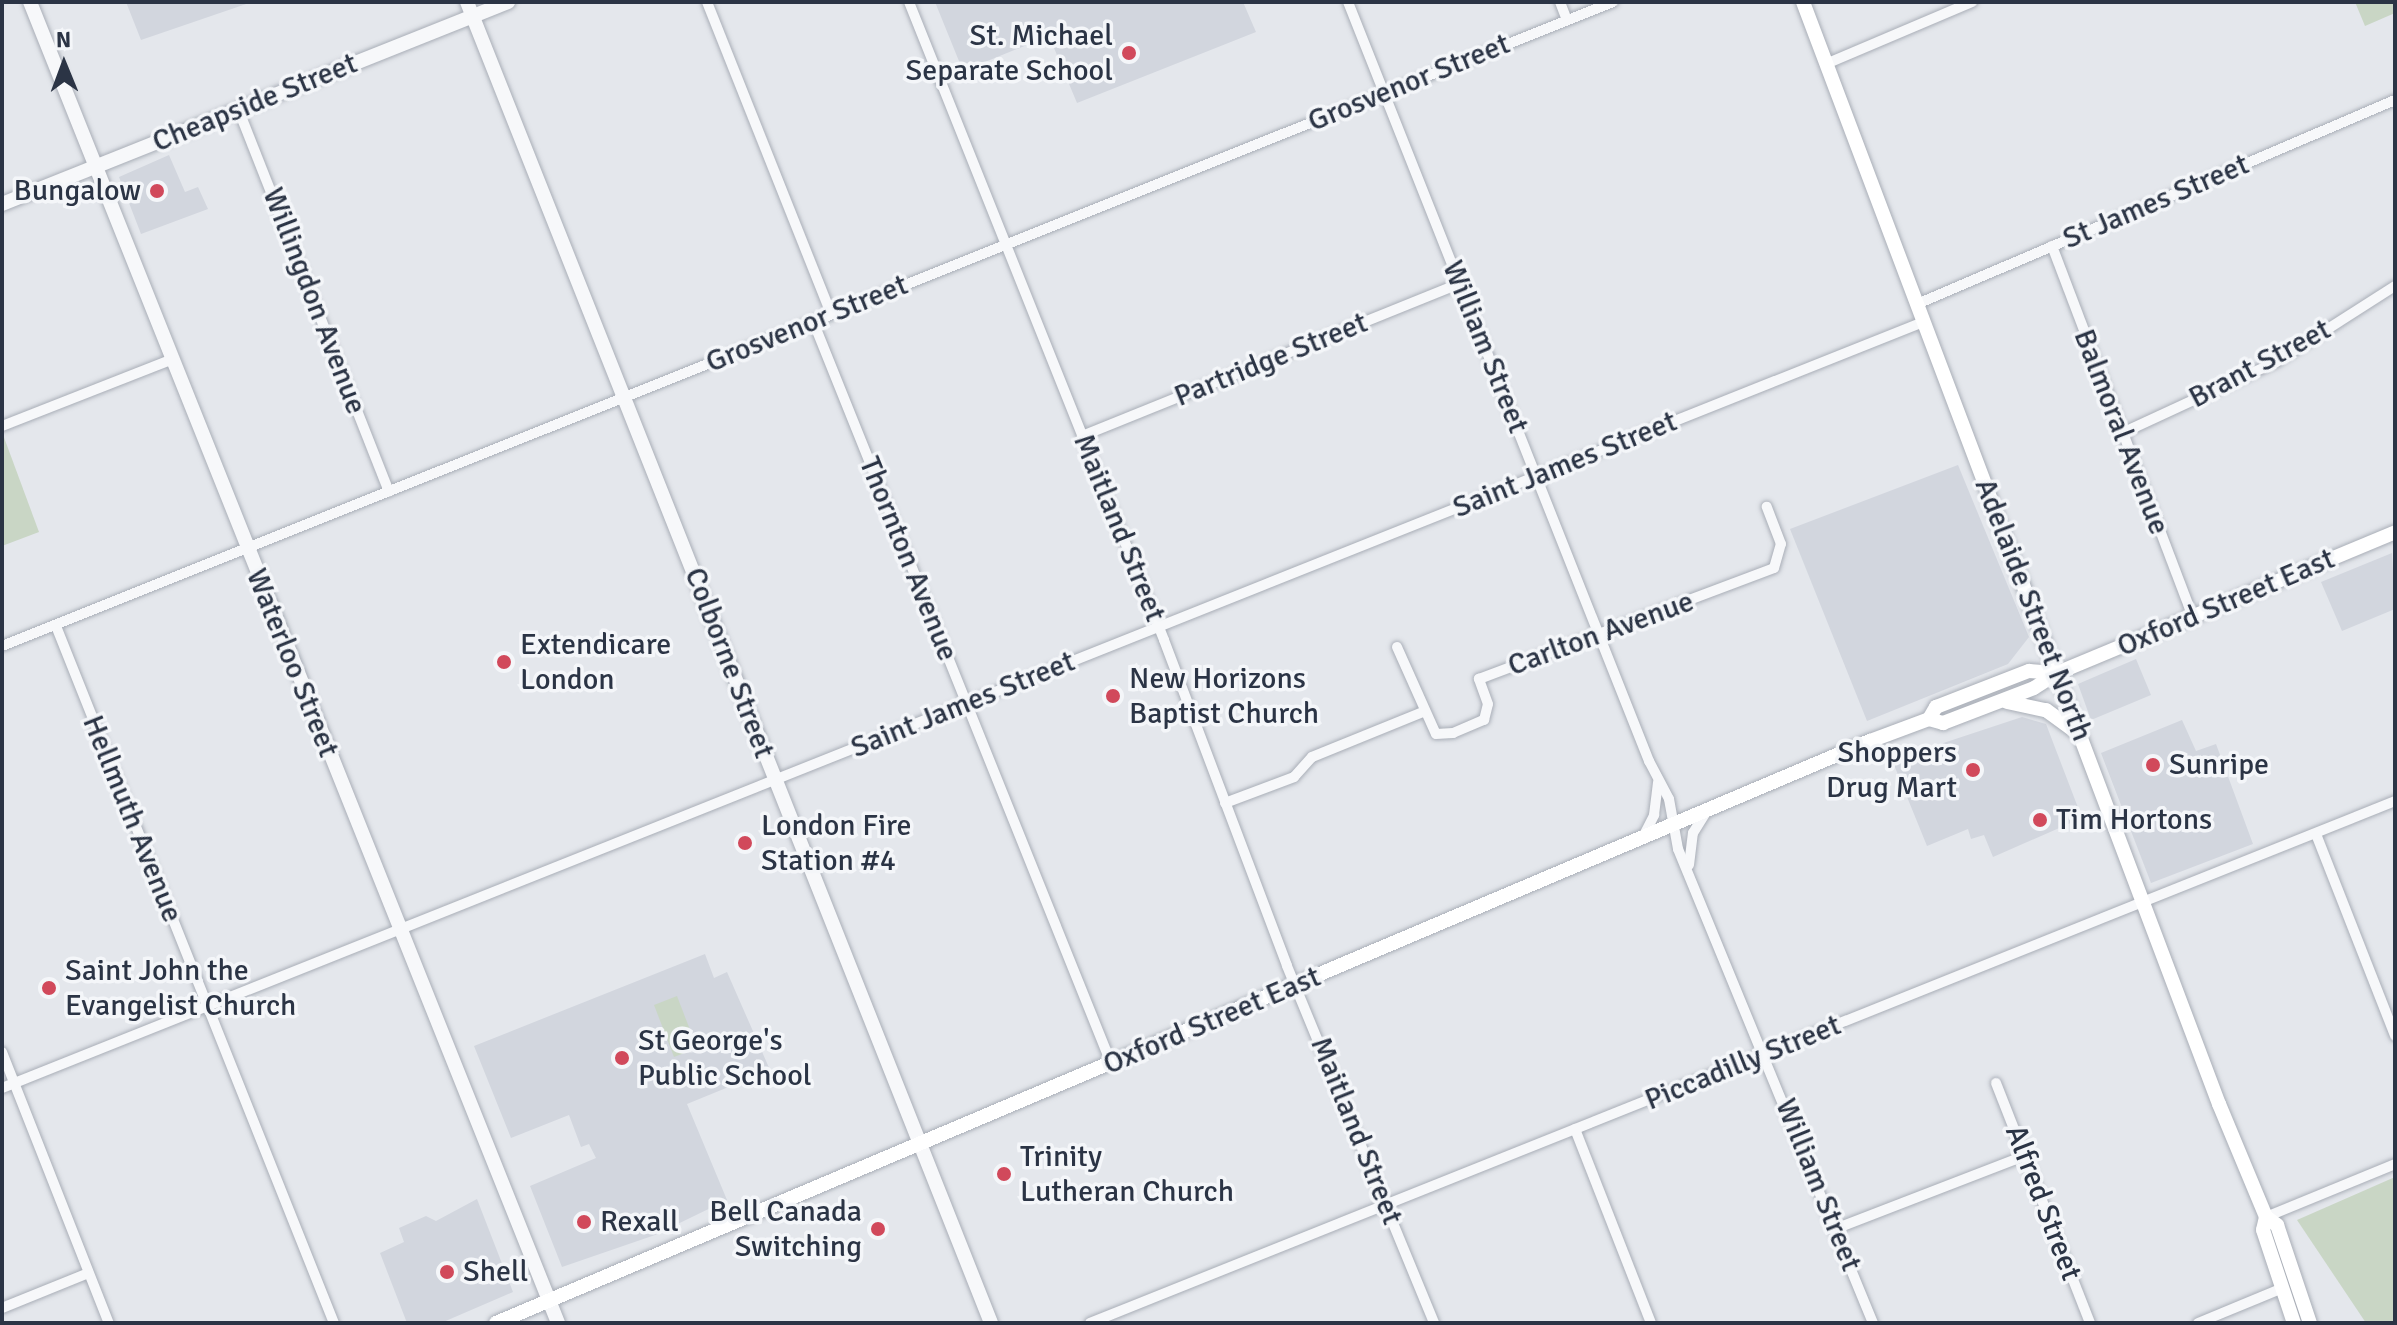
<!DOCTYPE html>
<style>
body{margin:0}
#map{position:relative;width:2397px;height:1325px;overflow:hidden;background:#e4e7ec;font-family:Signika,sans-serif}
div>[style]{position:absolute}
.built>*{inset:0;background:#d2d6de}
.green>*{inset:0;background:#c9d6c5}
.roads{filter:drop-shadow(0 0 2px #a9aeb7) drop-shadow(0 0 2px #a9aeb7)}
.minor>*{height:10px;margin:-5px;padding:0 5px;transform-origin:5px;border-radius:5px;background:#f7f8fa}
.tertiary>*{height:14px;margin:-7px;padding:0 7px;transform-origin:7px;border-radius:7px;background:#f7f8fa}
.secondary>*{height:14px;margin:-7px;padding:0 7px;transform-origin:7px;border-radius:7px;background:#fff}
.dots>*{width:22px;height:22px;translate:-50% -50%;box-sizing:border-box;border:4px solid #f4f6f9;border-radius:50%}
span{translate:-50% -50%;white-space:nowrap;text-align:center;line-height:1.15;-webkit-text-stroke:7px #f4f6f9;paint-order:stroke}
.poi-label{font-size:30px;color:#2b3445}
.right{translate:-100% -50%;text-align:right}
.left{translate:0 -50%;text-align:left}
.street-label{font-size:30px;color:#2b3445}
.frame{position:absolute;inset:0;border:4px solid #2b3445;pointer-events:none}
.north{position:absolute;left:24px;top:24px;width:80px;height:80px;-webkit-text-stroke:6px #f4f6f9;paint-order:stroke;rotate:359deg;font-size:22px;font-weight:700;line-height:32px;text-align:center;color:#2b3445}
.north::after{content:'';display:block;margin:auto;width:28px;height:36px;background:#2b3445;clip-path:polygon(50% 0,100% 100%,50% 72%,0 100%)}
</style>
<div id="map">
<div class="built">
<div style="clip-path:polygon(126px 2px,252px 2px,141px 40px)"></div>
<div style="clip-path:polygon(935px 2px,1243px 2px,1256px 32px,1077px 103px,1049px 36px,963px 71px)"></div>
<div style="clip-path:polygon(169px 155px,185px 192px,198px 187px,208px 209px,141px 234px,119px 177px)"></div>
<div style="clip-path:polygon(1958px 465px,2029px 637px,2008px 664px,1867px 721px,1790px 529px)"></div>
<div style="clip-path:polygon(2392px 553px,2395px 609px,2342px 631px,2321px 582px)"></div>
<div style="clip-path:polygon(2136px 659px,2151px 695px,2091px 720px,2078px 684px)"></div>
<div style="clip-path:polygon(2022px 717px,2046px 724px,2082px 818px,1993px 857px,1984px 835px,1971px 839px,1968px 829px,1927px 846px,1892px 760px)"></div>
<div style="clip-path:polygon(2182px 720px,2196px 751px,2216px 744px,2253px 844px,2151px 883px,2101px 753px)"></div>
<div style="clip-path:polygon(705px 954px,714px 978px,727px 972px,770px 1070px,687px 1104px,727px 1200px,655px 1235px,562px 1267px,530px 1186px,596px 1158px,589px 1144px,581px 1147px,569px 1115px,511px 1138px,474px 1046px)"></div>
<div style="clip-path:polygon(477px 1199px,513px 1292px,441px 1323px,407px 1323px,380px 1253px,404px 1242px,399px 1228px,426px 1216px,436px 1221px)"></div>
</div>
<div class="green">
<div style="clip-path:polygon(2355px 2px,2395px 2px,2395px 13px,2365px 26px)"></div>
<div style="clip-path:polygon(2px 432px,39px 532px,2px 546px)"></div>
<div style="clip-path:polygon(677px 996px,697px 1048px,674px 1057px,654px 1005px)"></div>
<div style="clip-path:polygon(2395px 1177px,2395px 1323px,2366px 1323px,2297px 1220px)"></div>
</div>
<div class="roads">
<div class="minor">
<div style="left:707px;top:2px;width:336px;rotate:68.3deg"></div>
<div style="left:909px;top:2px;width:687px;rotate:68.21deg"></div>
<div style="left:1164px;top:640px;width:348px;rotate:69.3deg"></div>
<div style="left:1287px;top:966px;width:386px;rotate:67.6deg"></div>
<div style="left:1348px;top:2px;width:817px;rotate:68.37deg"></div>
<div style="left:1649px;top:761px;width:43px;rotate:62.2deg"></div>
<div style="left:1669px;top:799px;width:51px;rotate:79.8deg"></div>
<div style="left:1678px;top:849px;width:513px;rotate:67.64deg"></div>
<div style="left:1560px;top:2px;width:19px;rotate:69deg"></div>
<div style="left:1826px;top:64px;width:159px;rotate:-23deg"></div>
<div style="left:239px;top:111px;width:409px;rotate:68.5deg"></div>
<div style="left:2052px;top:246px;width:397px;rotate:69.2deg"></div>
<div style="left:1917px;top:304px;width:520px;rotate:-23.11deg"></div>
<div style="left:813px;top:321px;width:800px;rotate:68.12deg"></div>
<div style="left:2px;top:426px;width:180px;rotate:-21.4deg"></div>
<div style="left:2120px;top:434px;width:172px;rotate:-24.8deg"></div>
<div style="left:2276px;top:362px;width:141px;rotate:-32.6deg"></div>
<div style="left:1082px;top:436px;width:408px;rotate:-22deg"></div>
<div style="left:56px;top:626px;width:750px;rotate:68.26deg"></div>
<div style="left:2px;top:646px;width:1735px;rotate:-21.79deg"></div>
<div style="left:1397px;top:647px;width:95px;rotate:65.9deg"></div>
<div style="left:1436px;top:734px;width:17px;rotate:-3deg"></div>
<div style="left:1453px;top:733px;width:34px;rotate:-23deg"></div>
<div style="left:1484px;top:720px;width:16px;rotate:-76deg"></div>
<div style="left:1488px;top:704px;width:27px;rotate:-110deg"></div>
<div style="left:1479px;top:679px;width:315px;rotate:-20.6deg"></div>
<div style="left:1774px;top:568px;width:25px;rotate:-74deg"></div>
<div style="left:1781px;top:544px;width:40px;rotate:-111deg"></div>
<div style="left:1225px;top:803px;width:74px;rotate:-20.6deg"></div>
<div style="left:1294px;top:777px;width:27px;rotate:-48deg"></div>
<div style="left:1312px;top:757px;width:120px;rotate:-22.1deg"></div>
<div style="left:2316px;top:834px;width:217px;rotate:68.6deg"></div>
<div style="left:1643px;top:837px;width:25px;rotate:-63deg"></div>
<div style="left:1654px;top:815px;width:33px;rotate:-83deg"></div>
<div style="left:1689px;top:865px;width:32px;rotate:-83deg"></div>
<div style="left:1693px;top:833px;width:25px;rotate:-58deg"></div>
<div style="left:2px;top:1052px;width:291px;rotate:68.5deg"></div>
<div style="left:1996px;top:1083px;width:258px;rotate:68.6deg"></div>
<div style="left:2px;top:1088px;width:2068px;rotate:-21.74deg"></div>
<div style="left:1575px;top:1129px;width:208px;rotate:68.6deg"></div>
<div style="left:2266px;top:1217px;width:139px;rotate:-22.3deg"></div>
<div style="left:1835px;top:1229px;width:203px;rotate:-21.1deg"></div>
<div style="left:2px;top:1308px;width:93px;rotate:-22.1deg"></div>
<div style="left:1090px;top:1323px;width:1406px;rotate:-21.8deg"></div>
<div style="left:2198px;top:1323px;width:92px;rotate:-22.4deg"></div>
</div>
<div class="tertiary">
<div style="left:30px;top:2px;width:1423px;rotate:68.21deg"></div>
<div style="left:467px;top:2px;width:1421px;rotate:68.36deg"></div>
<div style="left:2px;top:204px;width:545px;rotate:-21.76deg"></div>
</div>
<div class="secondary">
<div style="left:1803px;top:2px;width:1178px;rotate:69.32deg"></div>
<div style="left:2219px;top:1104px;width:122px;rotate:67.4deg"></div>
<div style="left:2266px;top:1217px;width:14px;rotate:36deg"></div>
<div style="left:2277px;top:1225px;width:103px;rotate:71.4deg"></div>
<div style="left:2007px;top:702px;width:40px;rotate:12deg"></div>
<div style="left:2046px;top:710px;width:42px;rotate:36.3deg"></div>
<div style="left:1929px;top:719px;width:14px;rotate:-60deg"></div>
<div style="left:1936px;top:707px;width:100px;rotate:-21.2deg"></div>
<div style="left:2029px;top:671px;width:28px;rotate:4deg"></div>
<div style="left:2266px;top:1217px;width:13px;rotate:103deg"></div>
<div style="left:2263px;top:1230px;width:98px;rotate:71.6deg"></div>
<div style="left:496px;top:1323px;width:1492px;rotate:-22.96deg"></div>
<div style="left:1870px;top:741px;width:63px;rotate:-20.4deg"></div>
<div style="left:1929px;top:719px;width:15px;rotate:16deg"></div>
<div style="left:1943px;top:723px;width:97px;rotate:-21deg"></div>
<div style="left:2034px;top:688px;width:27px;rotate:-33deg"></div>
<div style="left:2057px;top:673px;width:366px;rotate:-22.6deg"></div>
</div>
</div>
<div class="dots">
<div style="left:1129px;top:53px;background:#d1495b"></div>
<div style="left:157px;top:191px;background:#d1495b"></div>
<div style="left:504px;top:662px;background:#d1495b"></div>
<div style="left:1113px;top:696px;background:#d1495b"></div>
<div style="left:2153px;top:765px;background:#d1495b"></div>
<div style="left:1973px;top:770px;background:#d1495b"></div>
<div style="left:2040px;top:820px;background:#d1495b"></div>
<div style="left:745px;top:843px;background:#d1495b"></div>
<div style="left:49px;top:988px;background:#d1495b"></div>
<div style="left:622px;top:1058px;background:#d1495b"></div>
<div style="left:1004px;top:1174px;background:#d1495b"></div>
<div style="left:584px;top:1222px;background:#d1495b"></div>
<div style="left:878px;top:1229px;background:#d1495b"></div>
<div style="left:447px;top:1272px;background:#d1495b"></div>
</div>
<div class="poi-label">
<span class="right" style="left:1113px;top:53px">St. Michael<br>Separate School</span>
<span class="right" style="left:141px;top:191px">Bungalow</span>
<span class="left" style="left:520px;top:662px">Extendicare<br>London</span>
<span class="left" style="left:1129px;top:696px">New Horizons<br>Baptist Church</span>
<span class="right" style="left:1957px;top:770px">Shoppers<br>Drug Mart</span>
<span class="left" style="left:2169px;top:765px">Sunripe</span>
<span class="left" style="left:2056px;top:820px">Tim Hortons</span>
<span class="left" style="left:761px;top:843px">London Fire<br>Station #4</span>
<span class="left" style="left:65px;top:988px">Saint John the<br>Evangelist Church</span>
<span class="left" style="left:638px;top:1058px">St George's<br>Public School</span>
<span class="left" style="left:1020px;top:1174px">Trinity<br>Lutheran Church</span>
<span class="right" style="left:862px;top:1229px">Bell Canada<br>Switching</span>
<span class="left" style="left:600px;top:1222px">Rexall</span>
<span class="left" style="left:463px;top:1272px">Shell</span>
</div>
<div class="street-label">
<span style="left:1409px;top:83px;rotate:-22deg">Grosvenor Street</span>
<span style="left:255px;top:103px;rotate:-22deg">Cheapside Street</span>
<span style="left:2156px;top:202px;rotate:-23deg">St James Street</span>
<span style="left:314px;top:301px;rotate:69deg">Willingdon Avenue</span>
<span style="left:807px;top:324px;rotate:-22deg">Grosvenor Street</span>
<span style="left:1485px;top:347px;rotate:68deg">William Street</span>
<span style="left:1271px;top:360px;rotate:-22deg">Partridge Street</span>
<span style="left:2260px;top:364px;rotate:-28deg">Brant Street</span>
<span style="left:2121px;top:432px;rotate:69deg">Balmoral Avenue</span>
<span style="left:1565px;top:465px;rotate:-22deg">Saint James Street</span>
<span style="left:1119px;top:528px;rotate:68deg">Maitland Street</span>
<span style="left:908px;top:559px;rotate:68deg">Thornton Avenue</span>
<span style="left:2226px;top:603px;rotate:-23deg">Oxford Street East</span>
<span style="left:2033px;top:610px;rotate:69deg">Adelaide Street North</span>
<span style="left:1601px;top:634px;rotate:-20deg">Carlton Avenue</span>
<span style="left:292px;top:663px;rotate:68deg">Waterloo Street</span>
<span style="left:729px;top:663px;rotate:69deg">Colborne Street</span>
<span style="left:963px;top:705px;rotate:-22deg">Saint James Street</span>
<span style="left:132px;top:819px;rotate:68deg">Hellmuth Avenue</span>
<span style="left:1212px;top:1021px;rotate:-23deg">Oxford Street East</span>
<span style="left:1743px;top:1063px;rotate:-22deg">Piccadilly Street</span>
<span style="left:1356px;top:1131px;rotate:68deg">Maitland Street</span>
<span style="left:1818px;top:1185px;rotate:68deg">William Street</span>
<span style="left:2043px;top:1203px;rotate:69deg">Alfred Street</span>
</div>
<div class="frame"></div>
<div class="north">N</div>
</div>
